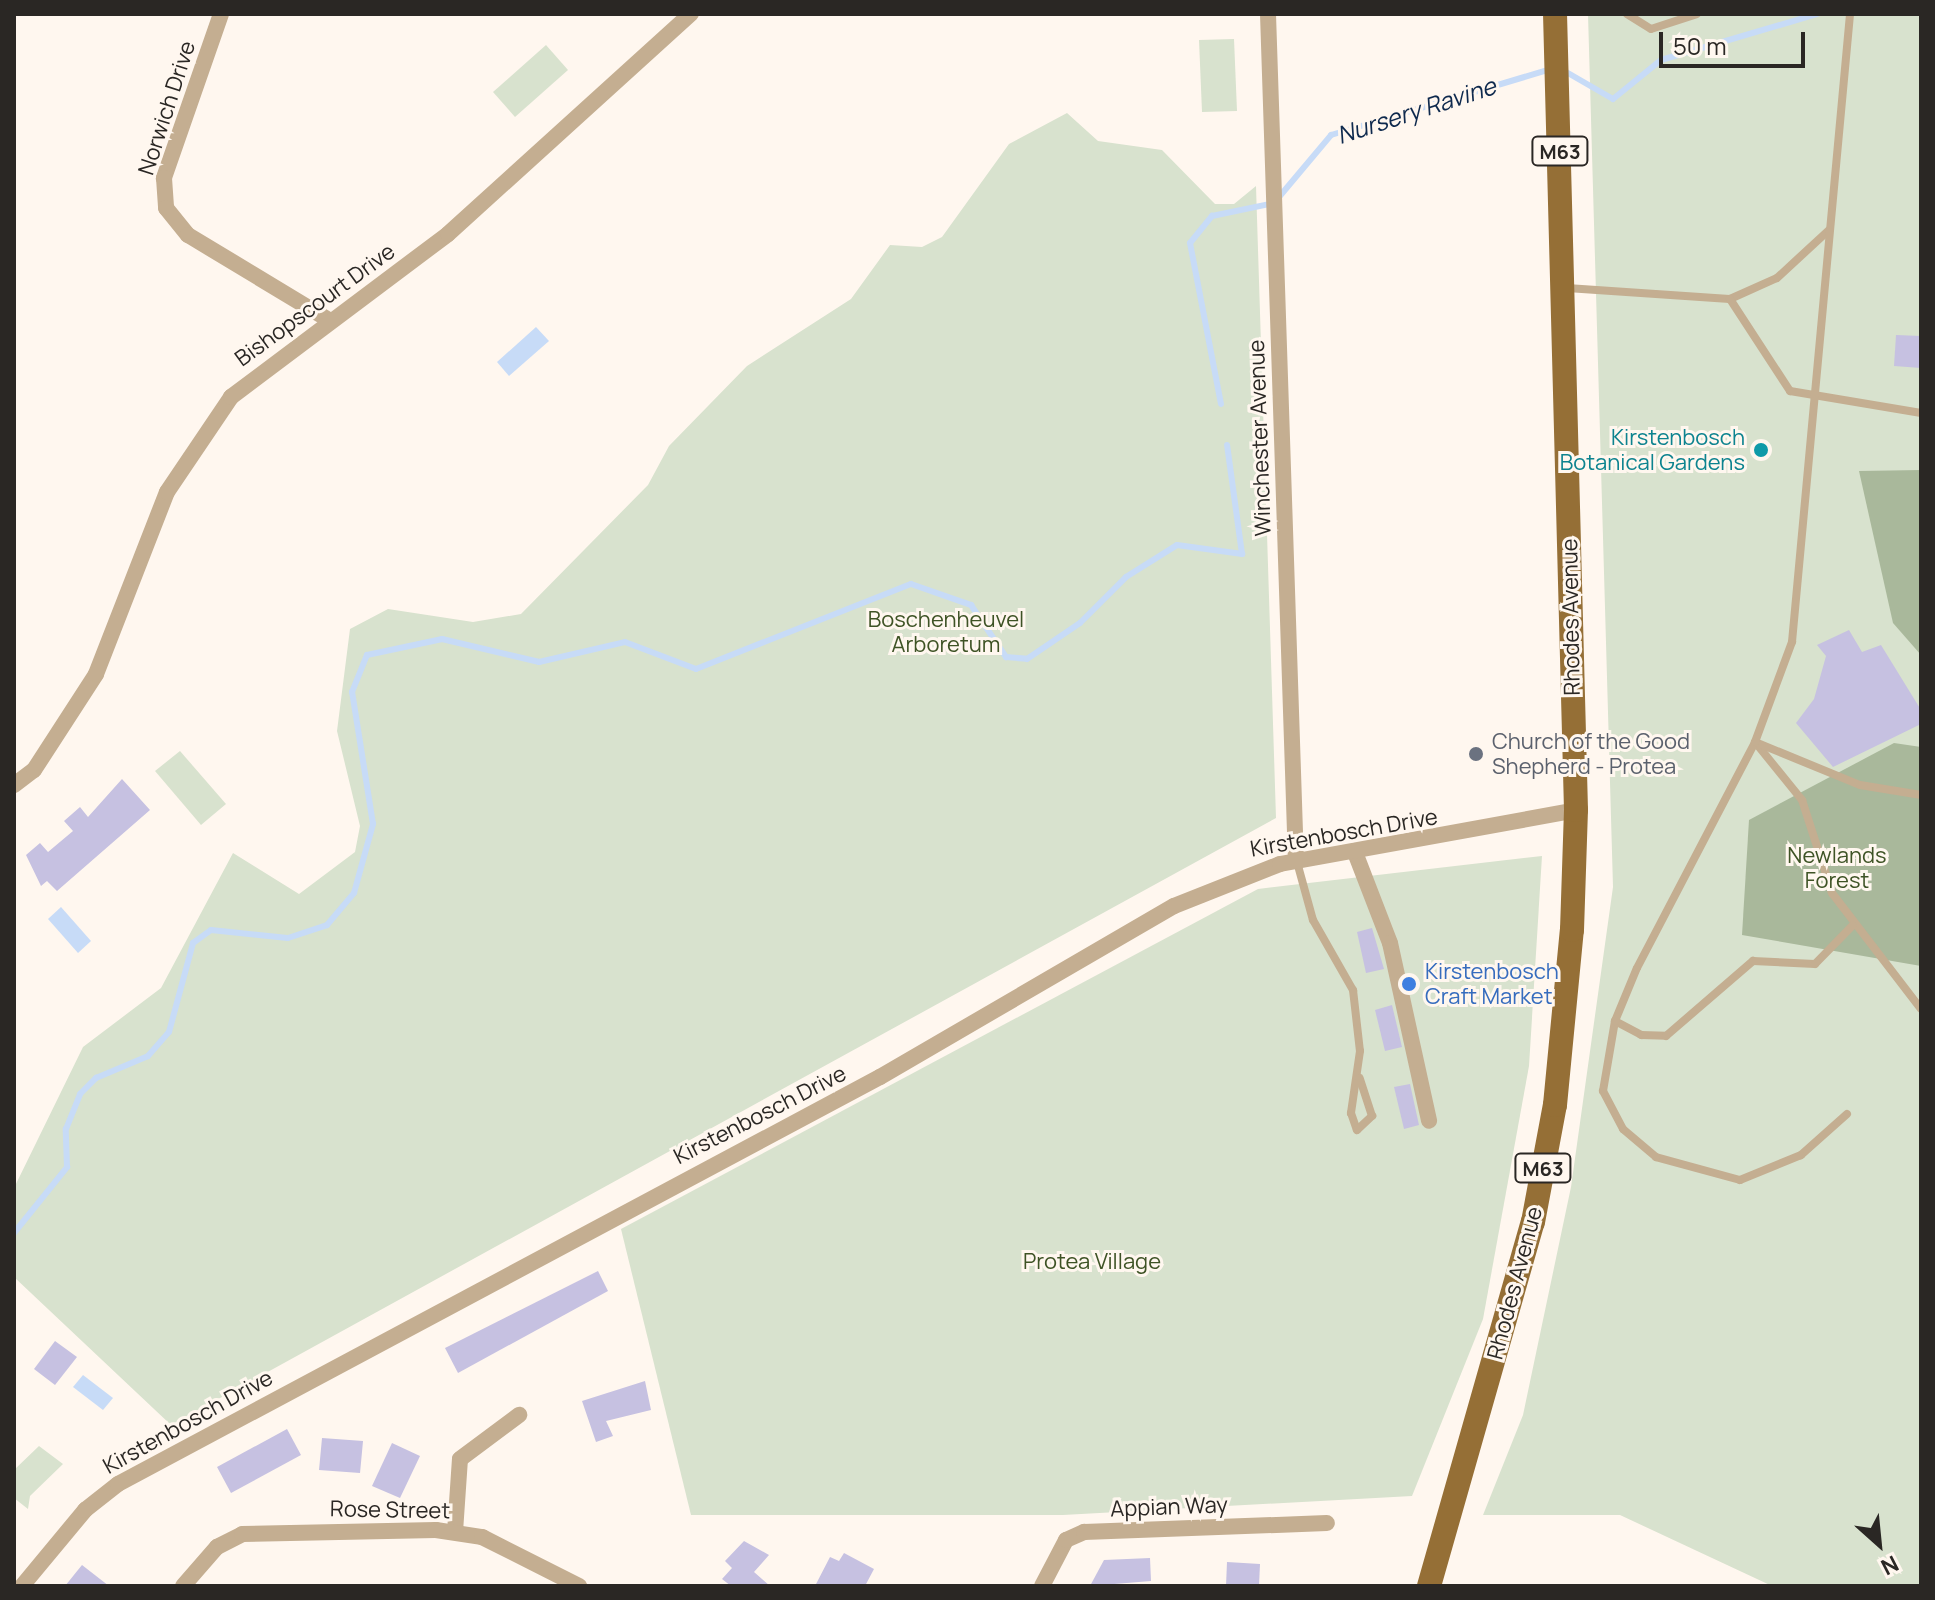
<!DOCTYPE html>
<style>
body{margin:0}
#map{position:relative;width:1935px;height:1600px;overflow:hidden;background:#fff7ef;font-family:Manrope,sans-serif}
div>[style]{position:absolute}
.green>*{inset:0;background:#d8e2ce}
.forest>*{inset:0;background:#a9b89b}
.water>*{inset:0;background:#c7dbf7}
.stream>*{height:6px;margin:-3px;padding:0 3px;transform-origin:3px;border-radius:3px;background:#c7dbf7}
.building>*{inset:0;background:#c6c1e1}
.service>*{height:8px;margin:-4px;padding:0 4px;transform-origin:4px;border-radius:4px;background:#c4ae91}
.minor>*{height:16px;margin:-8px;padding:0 8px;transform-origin:8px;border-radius:8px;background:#c4ae91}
.primary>*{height:24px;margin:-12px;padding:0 12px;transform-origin:12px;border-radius:12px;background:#956f36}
.dots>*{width:22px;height:22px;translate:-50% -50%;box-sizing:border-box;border:4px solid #fff7ef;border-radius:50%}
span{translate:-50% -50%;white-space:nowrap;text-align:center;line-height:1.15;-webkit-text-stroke:6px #fff7ef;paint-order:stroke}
.shield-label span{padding:2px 6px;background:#fff7ef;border:2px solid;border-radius:6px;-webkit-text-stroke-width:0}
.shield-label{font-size:20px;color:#2a2724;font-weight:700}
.street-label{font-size:22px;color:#2a2724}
.culture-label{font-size:22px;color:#0d838f}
.right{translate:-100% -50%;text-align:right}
.park-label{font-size:22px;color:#3e5325}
.worship-label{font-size:22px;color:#5b616d}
.left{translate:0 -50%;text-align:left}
.shop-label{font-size:22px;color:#366cbe}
.water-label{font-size:24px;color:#0e294d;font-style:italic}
.frame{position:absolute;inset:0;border:16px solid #2a2724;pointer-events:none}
.north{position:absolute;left:1839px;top:1504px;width:80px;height:80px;-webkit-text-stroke:6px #fff7ef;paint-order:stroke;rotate:153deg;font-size:22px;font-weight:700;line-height:32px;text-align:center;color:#2a2724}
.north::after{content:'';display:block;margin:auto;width:28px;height:36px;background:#2a2724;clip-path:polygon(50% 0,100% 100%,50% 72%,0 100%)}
.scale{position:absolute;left:1659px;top:32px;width:146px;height:36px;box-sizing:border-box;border:4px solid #2a2724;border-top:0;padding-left:10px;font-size:24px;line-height:28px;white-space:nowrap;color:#2a2724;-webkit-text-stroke:6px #fff7ef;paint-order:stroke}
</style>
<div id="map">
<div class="green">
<div style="clip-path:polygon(1588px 14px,1921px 14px,1921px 1586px,1772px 1586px,1620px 1515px,1483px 1515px,1523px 1415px,1571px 1187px,1613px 887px)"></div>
<div style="clip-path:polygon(1234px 39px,1237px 111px,1202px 112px,1199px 40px)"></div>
<div style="clip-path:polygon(546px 45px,568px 70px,515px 117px,493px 92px)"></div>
<div style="clip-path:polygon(1067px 113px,1098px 141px,1162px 150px,1215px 204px,1234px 204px,1256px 186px,1276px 818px,171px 1425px,14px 1277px,14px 1188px,83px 1047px,161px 988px,233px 853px,299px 894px,355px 852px,360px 826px,337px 731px,350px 629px,388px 609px,473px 622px,521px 614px,648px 485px,669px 446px,747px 366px,851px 299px,890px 245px,922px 247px,942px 237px,1009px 144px)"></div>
<div style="clip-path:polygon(180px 751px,226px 804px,201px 825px,155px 771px)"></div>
<div style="clip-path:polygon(1542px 856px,1529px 1066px,1483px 1319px,1412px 1496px,1063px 1515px,691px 1515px,621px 1229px,1258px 889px)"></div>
<div style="clip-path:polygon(39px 1446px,63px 1464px,30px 1496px,28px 1509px,14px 1498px,14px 1470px)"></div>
</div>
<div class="forest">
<div style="clip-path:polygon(1921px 470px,1921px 655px,1893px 623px,1859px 471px)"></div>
<div style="clip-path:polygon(1894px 743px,1921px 747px,1921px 966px,1742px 935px,1749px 820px)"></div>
</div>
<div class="water">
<div style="clip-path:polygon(536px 327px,549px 341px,509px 376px,497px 362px)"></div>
<div style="clip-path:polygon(61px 907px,91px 941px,78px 953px,48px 919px)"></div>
<div style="clip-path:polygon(83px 1375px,113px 1398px,103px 1410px,73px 1387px)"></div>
</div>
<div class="stream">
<div style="left:1561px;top:69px;width:60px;rotate:30deg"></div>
<div style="left:1613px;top:99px;width:62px;rotate:-39.1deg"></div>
<div style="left:1661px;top:60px;width:163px;rotate:-16.4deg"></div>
<div style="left:1221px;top:404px;width:164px;rotate:-100.9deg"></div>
<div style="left:1190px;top:243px;width:35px;rotate:-51deg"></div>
<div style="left:1212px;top:216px;width:63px;rotate:-11.8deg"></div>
<div style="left:1274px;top:203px;width:89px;rotate:-50deg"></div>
<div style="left:1331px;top:135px;width:230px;rotate:-16.7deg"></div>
<div style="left:14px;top:1233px;width:85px;rotate:-51.2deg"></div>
<div style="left:67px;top:1167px;width:38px;rotate:-92deg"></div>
<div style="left:66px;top:1129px;width:38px;rotate:-68deg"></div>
<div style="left:80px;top:1094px;width:23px;rotate:-45deg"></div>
<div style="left:96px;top:1078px;width:56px;rotate:-22.9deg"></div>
<div style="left:148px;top:1056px;width:32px;rotate:-49deg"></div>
<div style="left:169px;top:1032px;width:92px;rotate:-74.9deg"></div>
<div style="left:193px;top:943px;width:22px;rotate:-36deg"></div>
<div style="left:211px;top:930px;width:77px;rotate:5.9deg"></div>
<div style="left:288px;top:938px;width:41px;rotate:-18.4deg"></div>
<div style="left:327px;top:925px;width:42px;rotate:-49.8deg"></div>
<div style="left:354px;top:893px;width:72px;rotate:-74.6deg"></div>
<div style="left:373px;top:824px;width:134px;rotate:-99deg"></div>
<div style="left:352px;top:692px;width:40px;rotate:-68deg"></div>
<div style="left:367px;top:655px;width:77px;rotate:-12deg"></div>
<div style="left:442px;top:639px;width:100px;rotate:13.3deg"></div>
<div style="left:539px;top:662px;width:88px;rotate:-13.1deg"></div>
<div style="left:625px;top:642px;width:76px;rotate:20.8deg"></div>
<div style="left:696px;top:669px;width:231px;rotate:-21.6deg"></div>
<div style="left:911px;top:584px;width:64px;rotate:19.3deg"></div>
<div style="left:971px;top:605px;width:63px;rotate:56.1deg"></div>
<div style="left:1006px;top:657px;width:21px;rotate:5deg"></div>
<div style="left:1027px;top:659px;width:64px;rotate:-34.2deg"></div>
<div style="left:1080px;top:623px;width:65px;rotate:-45deg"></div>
<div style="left:1126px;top:577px;width:60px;rotate:-32.1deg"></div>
<div style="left:1177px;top:545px;width:66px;rotate:7.9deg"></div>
<div style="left:1242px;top:554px;width:110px;rotate:-97.8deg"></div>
</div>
<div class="building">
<div style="clip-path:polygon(1896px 335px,1921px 336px,1921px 368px,1894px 366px)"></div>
<div style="clip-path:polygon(1849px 630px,1862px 652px,1881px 645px,1921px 710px,1921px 724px,1833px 767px,1796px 723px,1814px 699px,1826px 656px,1817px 645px)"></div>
<div style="clip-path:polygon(122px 779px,150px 810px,57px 891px,47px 881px,41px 886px,26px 855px,40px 843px,48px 852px,73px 831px,64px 821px,80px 807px,88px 817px)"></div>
<div style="clip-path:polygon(1372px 928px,1384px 969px,1366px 973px,1357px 932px)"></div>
<div style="clip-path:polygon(1392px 1005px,1402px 1047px,1385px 1051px,1375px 1010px)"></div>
<div style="clip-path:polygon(1410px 1084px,1419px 1125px,1404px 1129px,1394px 1087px)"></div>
<div style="clip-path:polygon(598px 1271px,608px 1291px,458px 1373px,445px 1348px)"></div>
<div style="clip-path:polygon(55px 1341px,77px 1357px,55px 1385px,34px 1369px)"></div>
<div style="clip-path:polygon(645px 1381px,651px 1410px,606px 1421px,613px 1436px,596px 1442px,582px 1401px)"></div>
<div style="clip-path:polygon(287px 1429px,301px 1455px,231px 1493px,217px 1467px)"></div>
<div style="clip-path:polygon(322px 1438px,363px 1441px,360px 1473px,319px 1470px)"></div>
<div style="clip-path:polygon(392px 1443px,420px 1456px,400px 1498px,372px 1486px)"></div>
<div style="clip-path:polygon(744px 1541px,769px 1555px,754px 1572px,770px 1586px,731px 1586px,722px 1579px,732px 1568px,725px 1561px)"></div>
<div style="clip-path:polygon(844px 1553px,874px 1569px,865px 1586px,815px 1586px,830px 1557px,839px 1561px)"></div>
<div style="clip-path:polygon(1150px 1558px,1151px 1581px,1090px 1586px,1104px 1560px)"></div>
<div style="clip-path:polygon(1227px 1562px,1260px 1564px,1259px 1586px,1226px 1586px)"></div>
<div style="clip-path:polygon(82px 1565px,109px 1586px,65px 1586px)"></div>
</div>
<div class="service">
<div style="left:1627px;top:14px;width:28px;rotate:32deg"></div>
<div style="left:1651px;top:29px;width:48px;rotate:-18.1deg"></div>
<div style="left:1567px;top:288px;width:163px;rotate:3.9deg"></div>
<div style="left:1730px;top:299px;width:51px;rotate:-24.1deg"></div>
<div style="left:1777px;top:278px;width:71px;rotate:-42.7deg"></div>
<div style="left:1730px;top:299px;width:110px;rotate:56.9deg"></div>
<div style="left:1790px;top:391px;width:133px;rotate:9.5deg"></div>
<div style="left:1755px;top:742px;width:75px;rotate:51deg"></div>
<div style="left:1802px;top:800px;width:98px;rotate:72.1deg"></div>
<div style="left:1832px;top:893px;width:146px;rotate:52.5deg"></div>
<div style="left:1755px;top:742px;width:113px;rotate:22.3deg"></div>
<div style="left:1860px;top:785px;width:62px;rotate:9.3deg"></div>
<div style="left:1297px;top:862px;width:60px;rotate:74.6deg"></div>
<div style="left:1313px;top:920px;width:81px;rotate:60.3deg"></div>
<div style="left:1353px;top:990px;width:61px;rotate:83.5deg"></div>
<div style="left:1360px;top:1051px;width:63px;rotate:98.3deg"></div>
<div style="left:1351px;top:1113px;width:18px;rotate:71deg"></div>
<div style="left:1357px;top:1130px;width:21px;rotate:-43deg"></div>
<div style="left:1372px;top:1116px;width:40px;rotate:-108deg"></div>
<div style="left:1615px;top:1021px;width:30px;rotate:28deg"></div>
<div style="left:1641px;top:1035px;width:25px;rotate:2deg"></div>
<div style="left:1666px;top:1036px;width:115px;rotate:-40.8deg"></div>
<div style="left:1753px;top:961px;width:62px;rotate:2.8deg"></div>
<div style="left:1815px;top:964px;width:54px;rotate:-45.7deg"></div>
<div style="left:1847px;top:1114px;width:62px;rotate:138.3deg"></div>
<div style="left:1801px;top:1155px;width:66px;rotate:157.7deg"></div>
<div style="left:1740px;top:1180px;width:87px;rotate:-164.7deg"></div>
<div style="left:1656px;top:1157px;width:43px;rotate:-139.7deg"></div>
<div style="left:1623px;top:1129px;width:43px;rotate:-117.8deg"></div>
<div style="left:1603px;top:1091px;width:71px;rotate:-80.3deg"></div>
<div style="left:1615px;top:1021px;width:57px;rotate:-67.5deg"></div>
<div style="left:1637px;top:968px;width:255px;rotate:-62.4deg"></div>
<div style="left:1755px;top:742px;width:107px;rotate:-69.7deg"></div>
<div style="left:1792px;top:642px;width:631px;rotate:-84.72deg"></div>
</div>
<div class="minor">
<div style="left:221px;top:14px;width:174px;rotate:109.2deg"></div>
<div style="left:164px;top:178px;width:30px;rotate:86deg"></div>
<div style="left:166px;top:208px;width:35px;rotate:51deg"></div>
<div style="left:188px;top:235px;width:165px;rotate:31.1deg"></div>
<div style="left:1268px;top:14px;width:847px;rotate:88.11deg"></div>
<div style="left:14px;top:785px;width:25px;rotate:-37deg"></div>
<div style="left:34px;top:770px;width:114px;rotate:-57.1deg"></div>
<div style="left:96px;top:674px;width:195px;rotate:-68.7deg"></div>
<div style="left:167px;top:492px;width:115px;rotate:-56deg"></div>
<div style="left:231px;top:397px;width:271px;rotate:-36.9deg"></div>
<div style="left:448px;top:234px;width:328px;rotate:-42.2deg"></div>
<div style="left:1356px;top:855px;width:94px;rotate:68.9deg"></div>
<div style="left:1390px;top:943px;width:182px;rotate:77.6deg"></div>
<div style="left:455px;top:1532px;width:73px;rotate:-86.1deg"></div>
<div style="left:460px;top:1459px;width:74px;rotate:-36.7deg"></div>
<div style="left:22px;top:1586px;width:99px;rotate:-50.3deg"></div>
<div style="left:85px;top:1510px;width:42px;rotate:-38.2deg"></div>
<div style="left:118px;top:1484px;width:864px;rotate:-28.11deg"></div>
<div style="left:880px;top:1077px;width:340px;rotate:-30.2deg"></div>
<div style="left:1174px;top:906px;width:114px;rotate:-21.6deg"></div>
<div style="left:1280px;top:864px;width:301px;rotate:-10.3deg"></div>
<div style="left:183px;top:1586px;width:52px;rotate:-48.9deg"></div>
<div style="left:217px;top:1547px;width:28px;rotate:-27deg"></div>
<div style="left:242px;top:1534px;width:194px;rotate:-1.2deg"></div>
<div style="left:436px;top:1530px;width:47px;rotate:8.7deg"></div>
<div style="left:482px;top:1537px;width:109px;rotate:26.8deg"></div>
<div style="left:1042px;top:1586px;width:52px;rotate:-62.4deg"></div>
<div style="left:1066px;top:1540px;width:20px;rotate:-24deg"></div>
<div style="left:1084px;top:1532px;width:243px;rotate:-2.1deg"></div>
</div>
<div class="primary">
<div style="left:1429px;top:1586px;width:379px;rotate:-74.1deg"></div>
<div style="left:1533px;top:1222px;width:119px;rotate:-79.4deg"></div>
<div style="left:1555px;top:1105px;width:176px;rotate:-84.5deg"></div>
<div style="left:1572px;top:930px;width:120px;rotate:-88.1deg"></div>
<div style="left:1576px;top:810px;width:796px;rotate:-91.51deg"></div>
</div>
<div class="dots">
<div style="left:1761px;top:450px;background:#0f9aa8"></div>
<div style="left:1476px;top:754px;background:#6b7280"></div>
<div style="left:1409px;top:984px;background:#3f7fe0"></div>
</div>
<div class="shield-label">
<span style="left:1560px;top:151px">M63</span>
<span style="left:1543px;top:1168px">M63</span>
</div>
<div class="street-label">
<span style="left:167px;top:108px;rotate:-72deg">Norwich Drive</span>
<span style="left:315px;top:305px;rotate:-36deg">Bishopscourt Drive</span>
<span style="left:1260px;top:438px;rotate:-92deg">Winchester Avenue</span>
<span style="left:1571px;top:617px;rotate:-91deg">Rhodes Avenue</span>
<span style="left:1344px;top:833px;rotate:-10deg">Kirstenbosch Drive</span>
<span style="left:760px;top:1115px;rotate:-27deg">Kirstenbosch Drive</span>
<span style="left:1515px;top:1283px;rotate:-75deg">Rhodes Avenue</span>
<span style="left:188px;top:1422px;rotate:-29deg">Kirstenbosch Drive</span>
<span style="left:1169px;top:1507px;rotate:-2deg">Appian Way</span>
<span style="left:390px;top:1510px;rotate:1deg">Rose Street</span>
</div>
<div class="culture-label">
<span class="right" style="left:1745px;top:450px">Kirstenbosch<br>Botanical Gardens</span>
</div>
<div class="park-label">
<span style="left:946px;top:632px">Boschenheuvel<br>Arboretum</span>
<span style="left:1837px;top:868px">Newlands<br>Forest</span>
<span style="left:1092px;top:1262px">Protea Village</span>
</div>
<div class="worship-label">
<span class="left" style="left:1492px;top:754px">Church of the Good<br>Shepherd - Protea</span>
</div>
<div class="shop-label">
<span class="left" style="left:1425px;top:984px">Kirstenbosch<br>Craft Market</span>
</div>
<div class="water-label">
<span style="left:1416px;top:110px;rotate:-18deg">Nursery Ravine</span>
</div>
<div class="frame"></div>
<div class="north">N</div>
<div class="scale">50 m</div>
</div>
